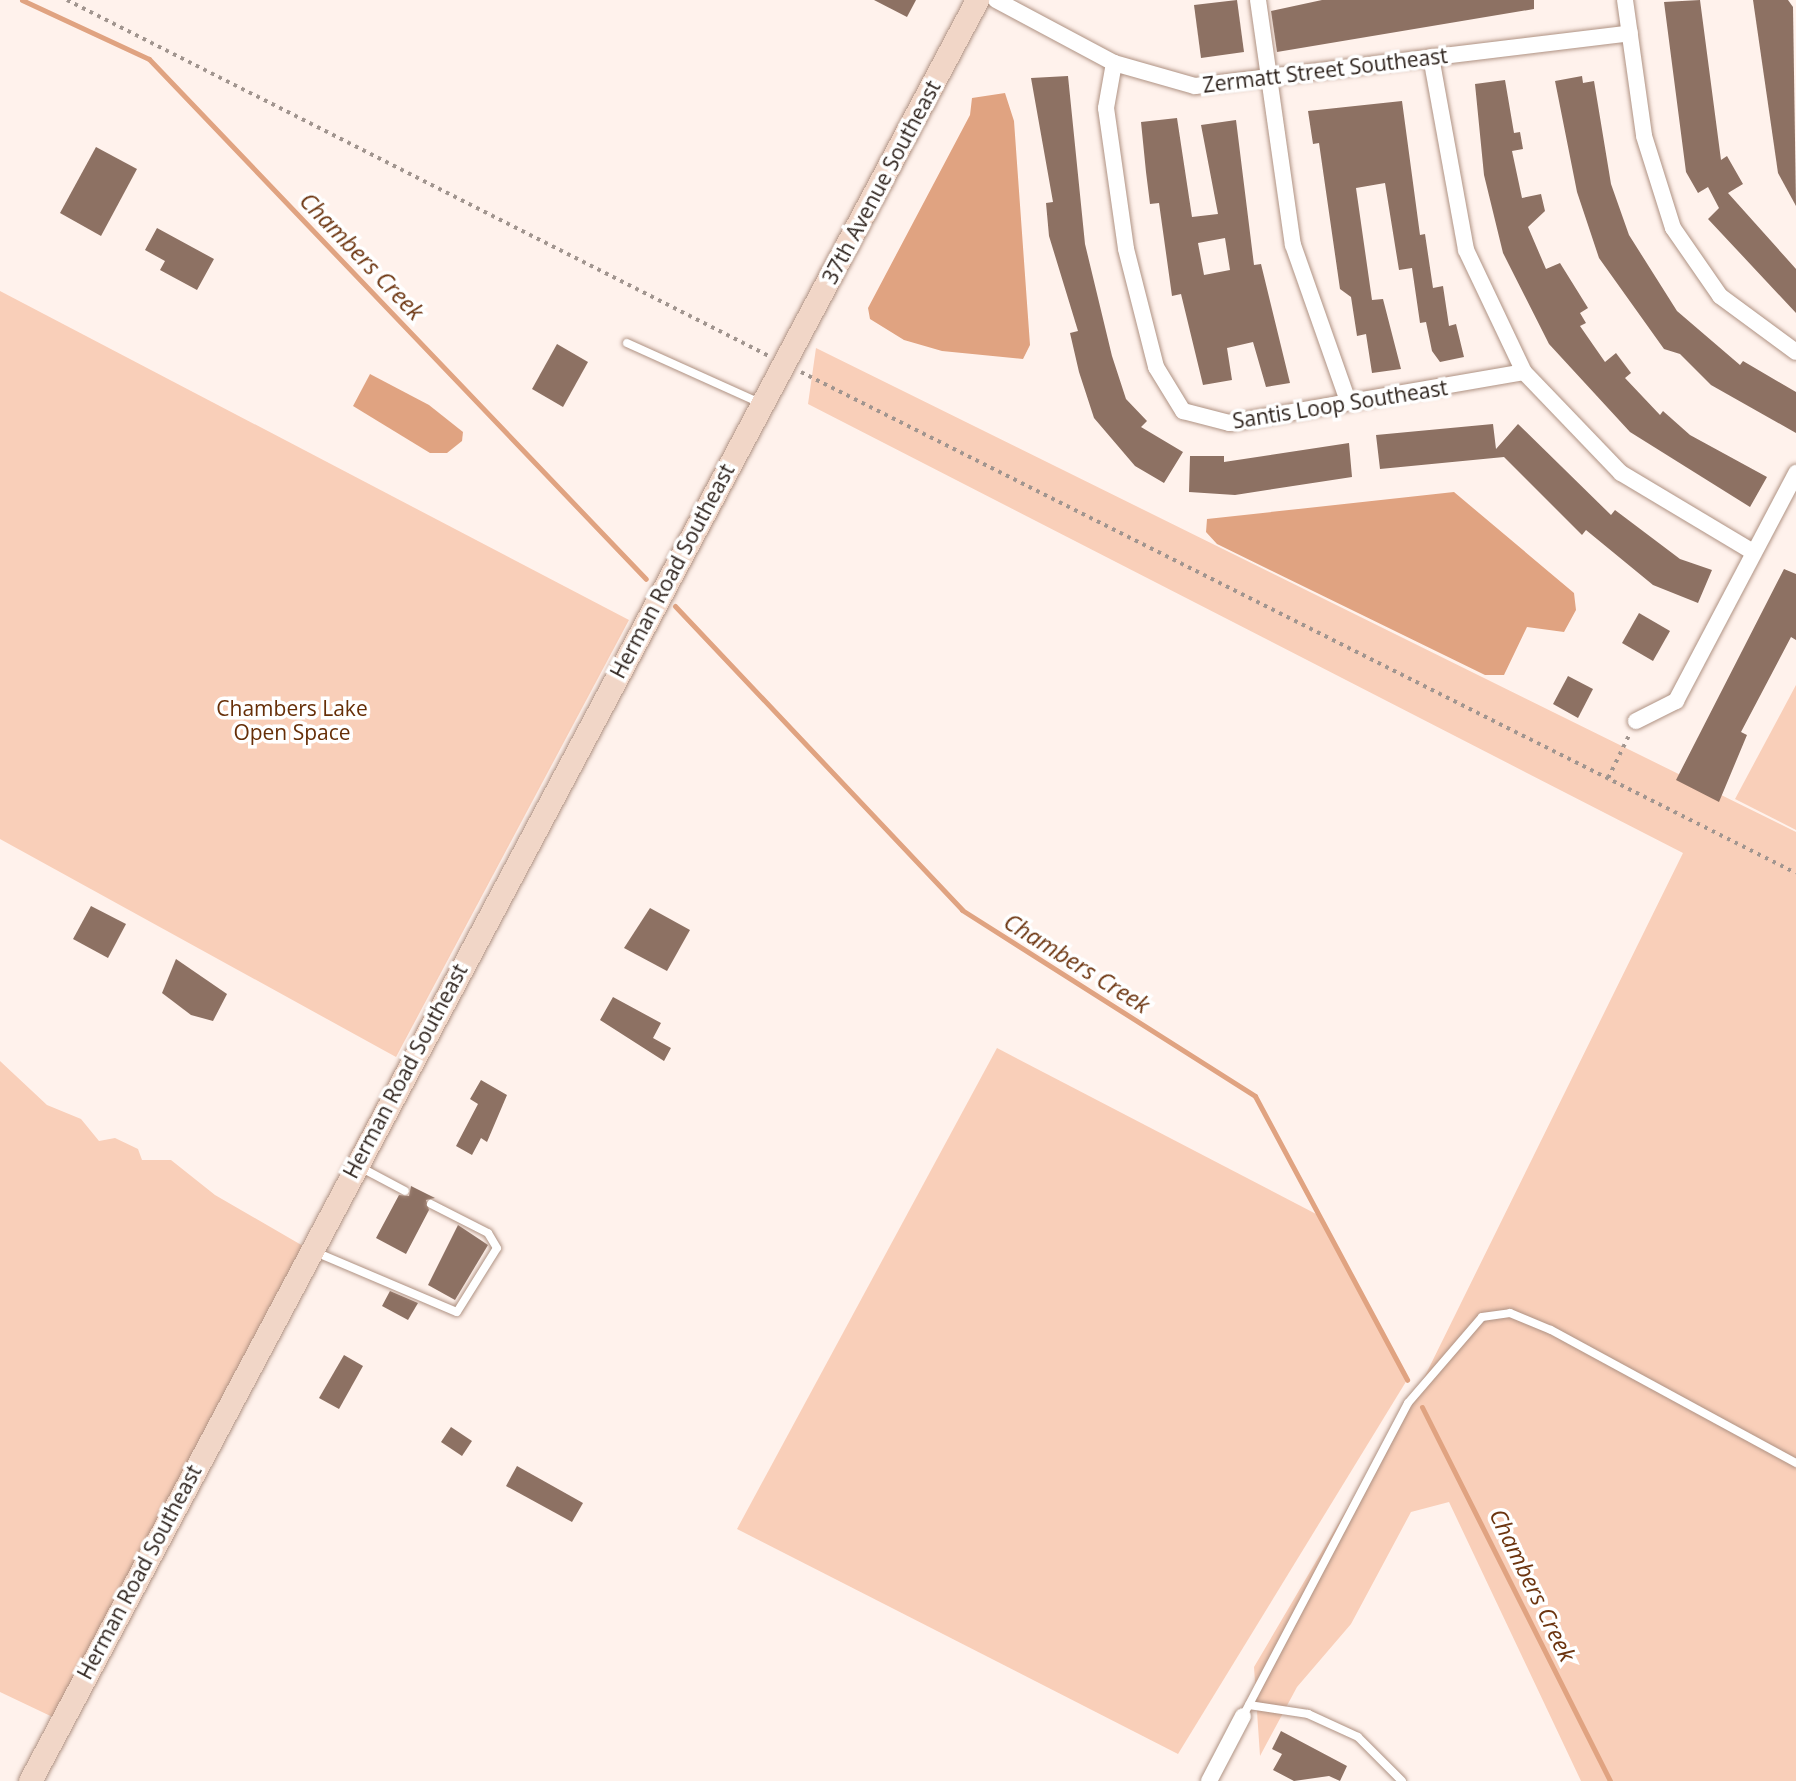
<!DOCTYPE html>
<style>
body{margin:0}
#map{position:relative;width:1796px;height:1781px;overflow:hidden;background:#fff2ec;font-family:"Open Sans",sans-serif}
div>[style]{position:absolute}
.green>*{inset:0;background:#f9cfb9}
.water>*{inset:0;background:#e0a381}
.stream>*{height:5px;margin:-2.5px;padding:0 2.5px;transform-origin:2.5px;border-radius:2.5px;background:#e0a381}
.building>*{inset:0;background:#8d7163}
.path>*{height:3.5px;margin-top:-1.75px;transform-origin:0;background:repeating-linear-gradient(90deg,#a1958f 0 3.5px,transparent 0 8.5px)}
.roads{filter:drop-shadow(0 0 2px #af9283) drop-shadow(0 0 2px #af9283)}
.lane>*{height:8px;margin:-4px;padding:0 4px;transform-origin:4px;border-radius:4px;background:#fff}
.street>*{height:16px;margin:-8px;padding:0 8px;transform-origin:8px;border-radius:8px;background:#fff}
.secondary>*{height:23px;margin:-11.5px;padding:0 11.5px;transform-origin:11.5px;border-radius:11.5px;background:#f1d6c7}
span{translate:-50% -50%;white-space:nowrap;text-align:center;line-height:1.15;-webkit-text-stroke:7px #fff;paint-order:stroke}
.street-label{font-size:21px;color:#2d221c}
.park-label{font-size:21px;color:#662e07}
.water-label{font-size:23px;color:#6c340f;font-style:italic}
</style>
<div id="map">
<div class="green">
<div style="clip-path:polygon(0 291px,629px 620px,396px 1057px,0 839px)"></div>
<div style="clip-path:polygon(816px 348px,1796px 832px,1796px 1781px,1581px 1781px,1449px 1502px,1411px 1512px,1351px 1624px,1297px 1687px,1260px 1756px,1254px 1667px,1424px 1378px,1683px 853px,808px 404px)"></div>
<div style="clip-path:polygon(1796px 685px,1796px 830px,1735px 799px)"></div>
<div style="clip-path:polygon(997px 1048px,1318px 1215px,1407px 1380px,1178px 1754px,737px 1529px)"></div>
<div style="clip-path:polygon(0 1061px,47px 1105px,81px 1119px,99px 1141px,115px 1138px,138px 1149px,142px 1160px,171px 1160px,215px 1195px,310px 1250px,61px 1721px,0 1692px)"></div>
</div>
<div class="water">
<div style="clip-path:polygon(1005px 93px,1014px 121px,1030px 345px,1023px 359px,942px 351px,904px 340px,870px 319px,868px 308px,970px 115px,972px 98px)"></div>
<div style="clip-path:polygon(370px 374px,429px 405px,463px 432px,462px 441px,447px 453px,430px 453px,353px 406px)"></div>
<div style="clip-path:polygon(1454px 492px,1574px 593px,1576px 610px,1564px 632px,1527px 627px,1504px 675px,1485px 675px,1217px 544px,1206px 532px,1207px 519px)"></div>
</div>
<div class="stream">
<div style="left:22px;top:0;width:140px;rotate:24.9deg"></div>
<div style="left:149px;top:59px;width:719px;rotate:46.3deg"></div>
<div style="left:675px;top:606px;width:418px;rotate:46.6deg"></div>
<div style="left:962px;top:910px;width:347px;rotate:32.4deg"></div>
<div style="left:1255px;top:1096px;width:322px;rotate:61.8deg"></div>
<div style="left:1422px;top:1407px;width:419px;rotate:63.3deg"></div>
</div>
<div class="building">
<div style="clip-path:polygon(874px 0,916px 0,907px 17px)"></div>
<div style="clip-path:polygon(1237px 0,1244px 52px,1201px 58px,1194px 5px)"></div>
<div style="clip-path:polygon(1322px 0,1534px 0,1534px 9px,1277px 52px,1271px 11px)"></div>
<div style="clip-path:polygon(1700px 0,1721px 160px,1727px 156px,1743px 184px,1728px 193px,1796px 269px,1796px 313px,1708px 219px,1719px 208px,1708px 187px,1698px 193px,1686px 172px,1664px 2px)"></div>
<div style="clip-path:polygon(1753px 0,1788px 0,1793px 7px,1796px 206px,1778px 173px)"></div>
<div style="clip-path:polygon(1068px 76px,1085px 244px,1112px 356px,1126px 399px,1147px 421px,1141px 427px,1183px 452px,1164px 483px,1135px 466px,1094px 418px,1079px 372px,1070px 333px,1078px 331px,1049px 236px,1046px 203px,1053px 202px,1031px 78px)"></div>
<div style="clip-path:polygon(1582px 76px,1583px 83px,1594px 81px,1611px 184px,1629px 235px,1677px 311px,1740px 365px,1743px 361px,1796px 392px,1796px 433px,1711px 385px,1680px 354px,1664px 349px,1599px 258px,1577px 192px,1555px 81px)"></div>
<div style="clip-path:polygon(1505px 80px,1514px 133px,1520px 132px,1523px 149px,1512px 151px,1522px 198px,1541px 194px,1545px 211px,1528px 227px,1546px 269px,1560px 263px,1588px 308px,1580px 313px,1586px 323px,1580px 326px,1605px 362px,1616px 353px,1631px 373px,1625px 378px,1660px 415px,1663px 411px,1690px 435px,1767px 477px,1750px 507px,1630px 432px,1549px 344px,1503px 253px,1484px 175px,1475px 84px)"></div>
<div style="clip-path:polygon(1402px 101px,1420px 235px,1425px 234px,1433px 288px,1443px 286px,1449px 326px,1456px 324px,1464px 357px,1440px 362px,1432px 351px,1426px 322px,1420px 323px,1412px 268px,1399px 270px,1385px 183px,1356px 188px,1372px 300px,1383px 299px,1401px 369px,1372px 373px,1366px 334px,1357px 336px,1351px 297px,1340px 289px,1319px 143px,1313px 144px,1308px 111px)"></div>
<div style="clip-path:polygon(evenodd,1177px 118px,1192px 217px,1218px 214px,1201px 125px,1236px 120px,1254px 265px,1261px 264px,1290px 383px,1266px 387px,1253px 342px,1227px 348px,1232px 380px,1203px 385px,1181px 294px,1172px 296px,1159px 203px,1150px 204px,1146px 172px,1141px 122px,1177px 118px,1225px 238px,1230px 270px,1204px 275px,1198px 243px,1225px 238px)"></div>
<div style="clip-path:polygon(96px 147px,137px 169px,101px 236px,60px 213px)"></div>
<div style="clip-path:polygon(157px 228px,214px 259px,197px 290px,160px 270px,165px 261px,145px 250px)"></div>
<div style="clip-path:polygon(557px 344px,588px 362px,563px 407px,532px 389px)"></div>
<div style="clip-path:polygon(1493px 424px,1496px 449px,1518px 424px,1611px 515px,1615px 510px,1680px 559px,1712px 570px,1698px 603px,1653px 585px,1586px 530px,1582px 535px,1504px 457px,1380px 469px,1376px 435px)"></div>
<div style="clip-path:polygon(1349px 443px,1352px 477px,1235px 495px,1189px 492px,1190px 456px,1224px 456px,1224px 462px)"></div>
<div style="clip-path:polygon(1784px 569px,1796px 574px,1796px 640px,1791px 637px,1741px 732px,1747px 735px,1719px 802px,1676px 780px)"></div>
<div style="clip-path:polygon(1639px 613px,1670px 631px,1653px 661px,1622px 643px)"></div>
<div style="clip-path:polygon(1568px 676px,1593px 689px,1578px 718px,1553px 704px)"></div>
<div style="clip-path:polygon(91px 906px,126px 924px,108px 958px,73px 939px)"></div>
<div style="clip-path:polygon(650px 908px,690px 930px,667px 971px,624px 948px)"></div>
<div style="clip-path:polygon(176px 959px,227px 994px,213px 1021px,191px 1015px,162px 993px)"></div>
<div style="clip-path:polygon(613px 997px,661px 1023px,653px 1038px,671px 1048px,664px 1061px,600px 1020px)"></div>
<div style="clip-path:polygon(481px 1080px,507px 1095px,487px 1142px,481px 1138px,472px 1155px,456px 1146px,478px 1104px,470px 1099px)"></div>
<div style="clip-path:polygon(411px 1186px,435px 1198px,426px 1200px,429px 1210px,406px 1254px,376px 1238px,399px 1195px,409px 1196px)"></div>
<div style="clip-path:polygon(458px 1225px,488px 1245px,455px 1300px,428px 1285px)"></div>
<div style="clip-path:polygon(390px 1291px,418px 1303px,408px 1320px,382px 1306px)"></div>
<div style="clip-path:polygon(344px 1355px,363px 1366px,339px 1409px,319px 1398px)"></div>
<div style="clip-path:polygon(451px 1427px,472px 1441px,462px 1456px,441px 1442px)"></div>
<div style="clip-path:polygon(517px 1466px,583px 1503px,572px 1522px,506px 1486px)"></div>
<div style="clip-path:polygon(1281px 1731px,1347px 1766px,1340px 1781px,1329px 1776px,1294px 1781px,1273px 1770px,1282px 1754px,1272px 1749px)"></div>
</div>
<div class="path">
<div style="left:67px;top:0;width:787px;rotate:26.89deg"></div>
<div style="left:801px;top:372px;width:1114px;rotate:26.73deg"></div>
<div style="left:1608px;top:778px;width:50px;rotate:-63.9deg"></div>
</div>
<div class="roads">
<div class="lane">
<div style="left:627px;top:343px;width:146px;rotate:24.3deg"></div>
<div style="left:358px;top:1166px;width:53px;rotate:28deg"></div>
<div style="left:313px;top:1251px;width:156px;rotate:23deg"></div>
<div style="left:457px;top:1312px;width:75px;rotate:-58deg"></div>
<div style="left:497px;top:1248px;width:17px;rotate:-121deg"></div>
<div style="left:488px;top:1233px;width:64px;rotate:-153deg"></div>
<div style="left:1249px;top:1705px;width:60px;rotate:8.7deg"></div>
<div style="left:1308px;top:1714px;width:55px;rotate:24.7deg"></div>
<div style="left:1358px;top:1737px;width:62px;rotate:45deg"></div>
<div style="left:1243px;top:1716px;width:354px;rotate:-62.2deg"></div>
<div style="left:1408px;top:1403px;width:113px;rotate:-49.3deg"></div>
<div style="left:1482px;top:1317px;width:28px;rotate:-8deg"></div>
<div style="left:1510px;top:1313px;width:44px;rotate:22.5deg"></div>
<div style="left:1551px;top:1330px;width:279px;rotate:28.5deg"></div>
</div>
<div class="street">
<div style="left:996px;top:0;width:134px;rotate:28.1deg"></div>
<div style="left:1114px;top:63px;width:84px;rotate:15.9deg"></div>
<div style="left:1195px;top:86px;width:438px;rotate:-6.9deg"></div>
<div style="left:1258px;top:0;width:247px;rotate:81.9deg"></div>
<div style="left:1293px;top:245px;width:165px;rotate:70.6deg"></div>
<div style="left:1625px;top:0;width:137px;rotate:82deg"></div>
<div style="left:1644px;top:136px;width:96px;rotate:72.5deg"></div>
<div style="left:1673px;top:228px;width:83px;rotate:55.3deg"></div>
<div style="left:1720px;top:296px;width:94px;rotate:36.4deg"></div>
<div style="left:1431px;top:57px;width:196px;rotate:79.7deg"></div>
<div style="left:1466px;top:250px;width:135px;rotate:64.6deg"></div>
<div style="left:1524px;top:372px;width:140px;rotate:46.2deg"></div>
<div style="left:1621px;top:473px;width:154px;rotate:30.9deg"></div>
<div style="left:1114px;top:63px;width:46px;rotate:100.1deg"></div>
<div style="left:1106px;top:108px;width:142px;rotate:81.9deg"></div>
<div style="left:1126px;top:249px;width:122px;rotate:75.7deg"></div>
<div style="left:1156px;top:367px;width:52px;rotate:58.5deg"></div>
<div style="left:1183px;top:411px;width:48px;rotate:14.6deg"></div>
<div style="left:1229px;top:423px;width:299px;rotate:-9.8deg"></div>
<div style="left:1636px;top:721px;width:45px;rotate:-26.6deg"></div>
<div style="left:1676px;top:701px;width:258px;rotate:-62.2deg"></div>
<div style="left:1209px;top:1781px;width:73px;rotate:-62.4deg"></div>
</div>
<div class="secondary">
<div style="left:30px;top:1781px;width:2017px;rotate:-62deg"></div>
</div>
</div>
<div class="street-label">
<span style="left:1325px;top:70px;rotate:-7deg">Zermatt Street Southeast</span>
<span style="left:881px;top:182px;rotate:-62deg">37th Avenue Southeast</span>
<span style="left:1340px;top:404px;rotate:-9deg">Santis Loop Southeast</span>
<span style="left:672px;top:571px;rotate:-62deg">Herman Road Southeast</span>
<span style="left:405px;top:1071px;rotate:-62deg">Herman Road Southeast</span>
<span style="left:139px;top:1572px;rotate:-62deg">Herman Road Southeast</span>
</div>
<div class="park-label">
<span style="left:292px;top:720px">Chambers Lake<br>Open Space</span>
</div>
<div class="water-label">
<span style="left:362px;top:256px;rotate:46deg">Chambers Creek</span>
<span style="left:1077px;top:963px;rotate:32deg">Chambers Creek</span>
<span style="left:1533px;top:1585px;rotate:64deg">Chambers Creek</span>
</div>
</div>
